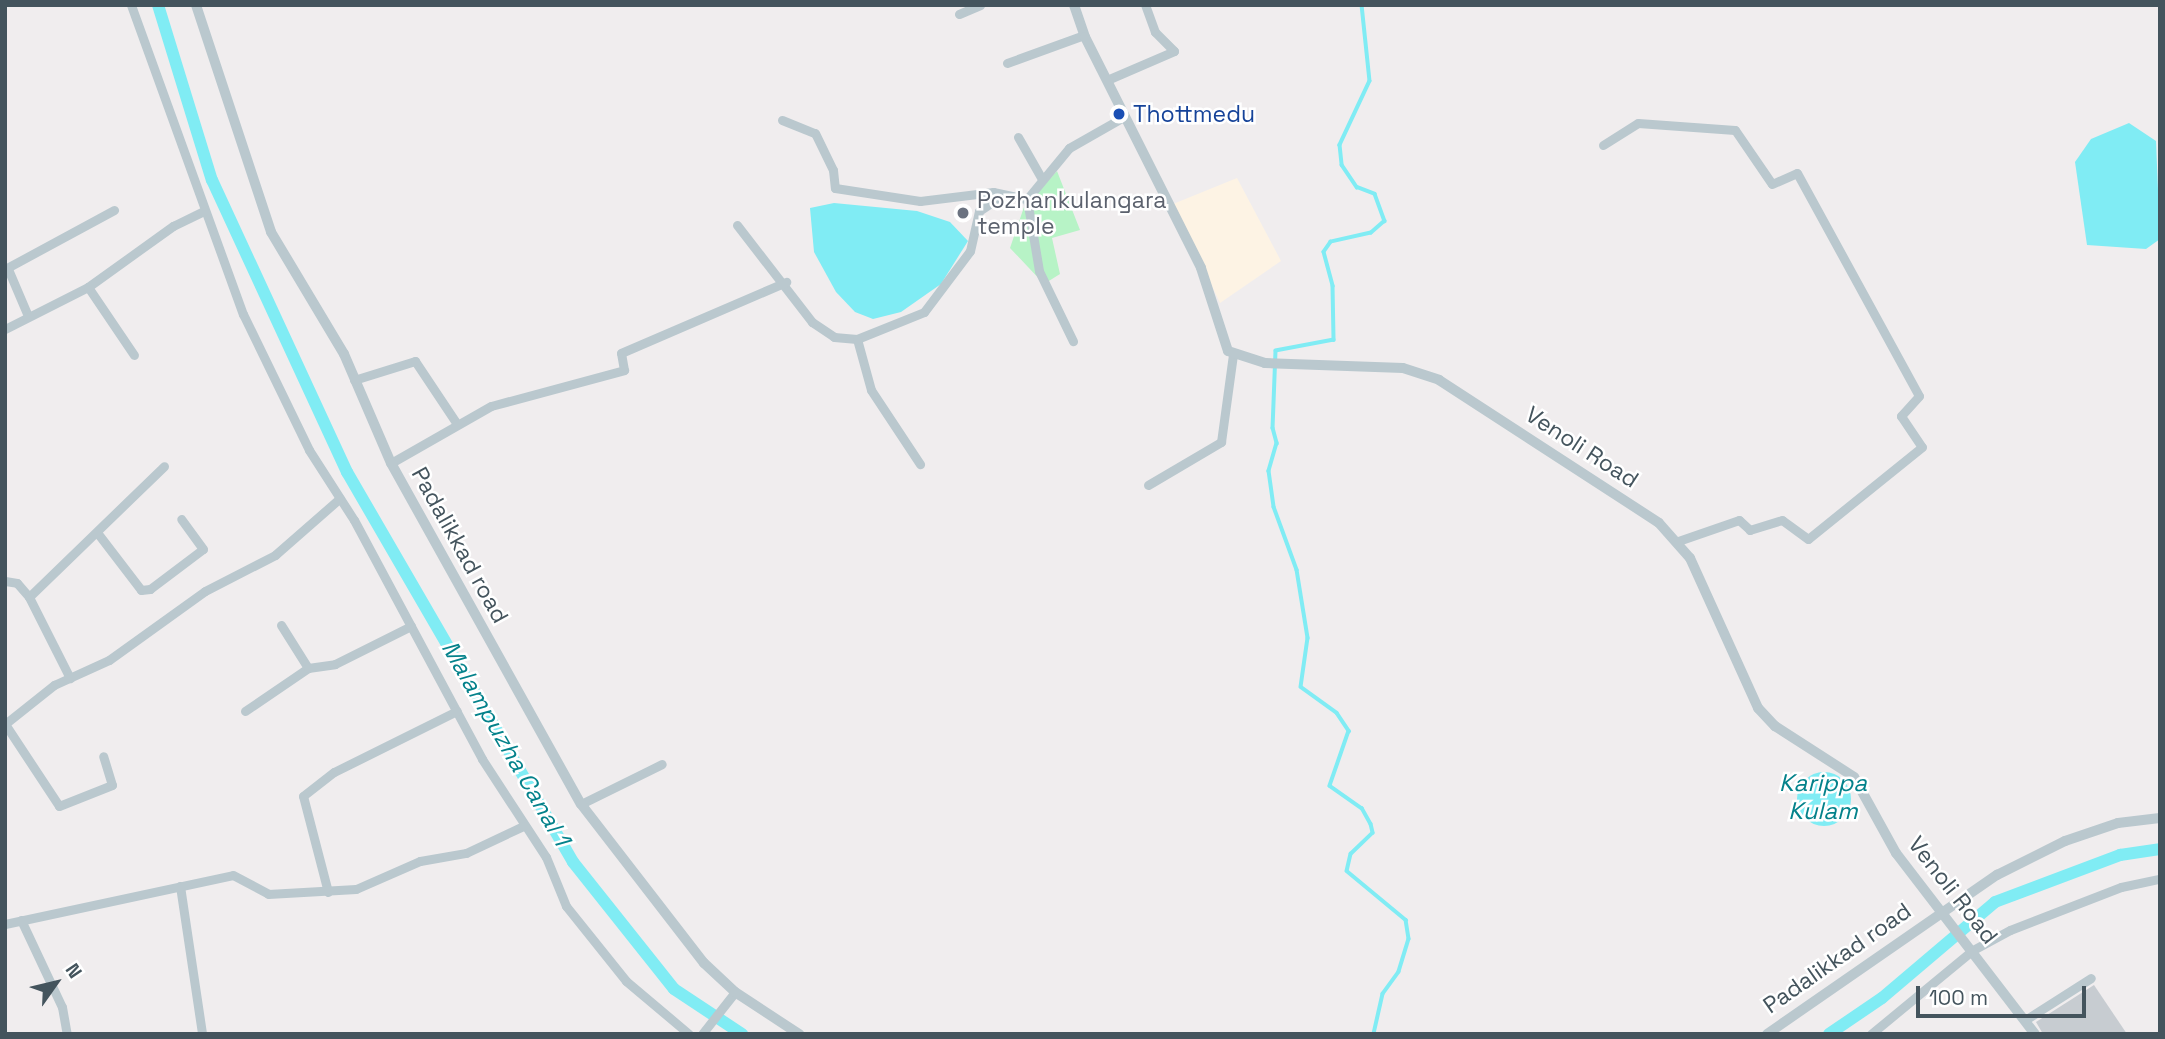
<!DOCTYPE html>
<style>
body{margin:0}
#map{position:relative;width:2165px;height:1039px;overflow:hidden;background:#f0edee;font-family:"Space Grotesk",sans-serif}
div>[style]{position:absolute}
.commercial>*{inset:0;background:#fdf3e4}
.green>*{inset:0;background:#b7f3c6}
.water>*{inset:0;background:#80ecf4}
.round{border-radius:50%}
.stream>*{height:3.5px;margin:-1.75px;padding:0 1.75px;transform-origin:1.75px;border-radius:1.75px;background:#80ecf4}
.canal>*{height:12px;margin:-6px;padding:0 6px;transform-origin:6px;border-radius:6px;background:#80ecf4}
.building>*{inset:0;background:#c7ccd1}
.minor>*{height:9px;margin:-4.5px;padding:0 4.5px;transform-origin:4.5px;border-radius:4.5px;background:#bac8ce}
.tertiary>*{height:10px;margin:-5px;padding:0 5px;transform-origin:5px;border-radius:5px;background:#bac8ce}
.dots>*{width:19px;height:19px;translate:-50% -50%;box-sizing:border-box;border:4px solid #fff;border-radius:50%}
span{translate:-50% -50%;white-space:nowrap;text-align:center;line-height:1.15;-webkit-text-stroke:5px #fff;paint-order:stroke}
.transit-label{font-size:23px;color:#164399}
.left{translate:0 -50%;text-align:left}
.worship-label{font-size:23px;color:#5b616d}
.street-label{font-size:23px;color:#44545d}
.water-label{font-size:24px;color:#04828b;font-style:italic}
.frame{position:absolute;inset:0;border:7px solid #44545d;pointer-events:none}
.north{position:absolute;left:21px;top:948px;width:70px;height:70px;-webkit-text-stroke:5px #fff;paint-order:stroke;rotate:56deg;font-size:19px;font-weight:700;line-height:28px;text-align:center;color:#44545d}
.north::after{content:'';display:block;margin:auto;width:24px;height:32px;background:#44545d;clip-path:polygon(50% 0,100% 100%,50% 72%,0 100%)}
.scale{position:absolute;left:1916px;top:986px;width:170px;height:32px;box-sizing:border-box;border:4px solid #44545d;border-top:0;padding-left:9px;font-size:21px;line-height:24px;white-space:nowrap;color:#44545d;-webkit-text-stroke:5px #fff;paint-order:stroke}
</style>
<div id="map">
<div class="commercial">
<div style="clip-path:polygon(1237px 178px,1281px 261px,1220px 303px,1173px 204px)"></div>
</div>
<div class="green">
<div style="clip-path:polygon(1057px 171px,1080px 230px,1052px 238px,1060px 274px,1044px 284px,1010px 248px,1024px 207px)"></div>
</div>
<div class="water">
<div style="clip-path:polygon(2129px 123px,2156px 141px,2160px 239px,2146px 249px,2087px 245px,2075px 162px,2091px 139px)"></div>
<div style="clip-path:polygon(834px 203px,917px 211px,950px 222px,968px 241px,941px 284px,901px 312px,873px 319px,855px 312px,836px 292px,814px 252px,810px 208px)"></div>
<div class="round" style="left:1797px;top:772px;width:54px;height:54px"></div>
</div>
<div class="stream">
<div style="left:1362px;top:5px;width:76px;rotate:84deg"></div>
<div style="left:1370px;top:81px;width:71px;rotate:115.1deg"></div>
<div style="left:1340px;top:145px;width:20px;rotate:84deg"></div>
<div style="left:1342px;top:165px;width:27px;rotate:56deg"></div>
<div style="left:1357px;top:187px;width:19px;rotate:21deg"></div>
<div style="left:1375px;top:194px;width:29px;rotate:70deg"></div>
<div style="left:1385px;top:221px;width:18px;rotate:139deg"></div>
<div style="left:1371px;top:233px;width:41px;rotate:167.3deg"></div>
<div style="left:1331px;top:242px;width:12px;rotate:125deg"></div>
<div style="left:1324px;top:252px;width:35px;rotate:75deg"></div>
<div style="left:1333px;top:286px;width:54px;rotate:88.9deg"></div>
<div style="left:1334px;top:340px;width:59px;rotate:169.3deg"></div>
<div style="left:1276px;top:351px;width:77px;rotate:92.2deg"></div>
<div style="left:1273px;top:428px;width:16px;rotate:75deg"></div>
<div style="left:1277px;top:443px;width:29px;rotate:106deg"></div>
<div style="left:1269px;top:471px;width:36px;rotate:82deg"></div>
<div style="left:1274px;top:507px;width:67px;rotate:69.9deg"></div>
<div style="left:1297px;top:570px;width:69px;rotate:80.8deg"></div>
<div style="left:1308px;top:638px;width:49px;rotate:98.1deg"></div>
<div style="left:1301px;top:687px;width:44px;rotate:35.8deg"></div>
<div style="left:1337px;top:713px;width:22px;rotate:56deg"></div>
<div style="left:1349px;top:731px;width:58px;rotate:109.1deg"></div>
<div style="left:1330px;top:786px;width:39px;rotate:35deg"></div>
<div style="left:1362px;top:808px;width:18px;rotate:61deg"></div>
<div style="left:1371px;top:824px;width:9px;rotate:77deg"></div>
<div style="left:1373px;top:833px;width:30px;rotate:136deg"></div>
<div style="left:1351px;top:854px;width:17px;rotate:103deg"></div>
<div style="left:1347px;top:871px;width:77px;rotate:39.7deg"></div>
<div style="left:1406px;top:920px;width:19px;rotate:81deg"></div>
<div style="left:1409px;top:939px;width:34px;rotate:107deg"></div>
<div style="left:1399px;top:972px;width:27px;rotate:126deg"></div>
<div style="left:1383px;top:994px;width:41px;rotate:102.7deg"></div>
</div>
<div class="canal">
<div style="left:158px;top:5px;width:183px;rotate:72.9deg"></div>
<div style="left:212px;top:180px;width:322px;rotate:65.2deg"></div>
<div style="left:347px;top:472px;width:451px;rotate:59.9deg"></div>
<div style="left:573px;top:862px;width:162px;rotate:51.5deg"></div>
<div style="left:674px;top:989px;width:82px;rotate:33.5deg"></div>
<div style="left:1829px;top:1034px;width:64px;rotate:-34.2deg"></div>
<div style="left:1882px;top:998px;width:148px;rotate:-40.3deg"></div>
<div style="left:1995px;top:902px;width:134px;rotate:-20.6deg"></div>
<div style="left:2120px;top:855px;width:40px;rotate:-8.5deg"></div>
</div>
<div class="building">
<div style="clip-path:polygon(2094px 985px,2127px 1034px,2043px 1034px,2036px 1022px)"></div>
</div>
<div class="minor">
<div style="left:131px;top:5px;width:329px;rotate:70.1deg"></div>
<div style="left:243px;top:314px;width:151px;rotate:64.1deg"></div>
<div style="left:309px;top:450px;width:83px;rotate:57.3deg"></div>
<div style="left:354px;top:520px;width:271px;rotate:61.8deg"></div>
<div style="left:482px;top:759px;width:117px;rotate:56.9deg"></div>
<div style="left:546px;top:857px;width:53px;rotate:67.8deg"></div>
<div style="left:566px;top:906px;width:96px;rotate:51.3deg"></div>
<div style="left:626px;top:981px;width:82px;rotate:40.1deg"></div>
<div style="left:959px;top:14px;width:23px;rotate:-23deg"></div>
<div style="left:1007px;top:63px;width:82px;rotate:-20deg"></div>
<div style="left:1107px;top:80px;width:73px;rotate:-23.4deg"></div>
<div style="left:1174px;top:51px;width:27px;rotate:-135deg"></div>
<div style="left:1155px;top:32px;width:29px;rotate:-110deg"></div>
<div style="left:782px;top:120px;width:35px;rotate:22deg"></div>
<div style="left:815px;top:133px;width:41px;rotate:64.1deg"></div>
<div style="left:833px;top:170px;width:18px;rotate:84deg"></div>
<div style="left:835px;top:188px;width:86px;rotate:8.7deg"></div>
<div style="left:920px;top:201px;width:74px;rotate:-7deg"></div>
<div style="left:993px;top:192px;width:35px;rotate:12deg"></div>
<div style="left:1027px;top:199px;width:66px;rotate:-50.5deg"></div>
<div style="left:1069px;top:148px;width:64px;rotate:-29.7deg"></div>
<div style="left:1018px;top:137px;width:48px;rotate:60.3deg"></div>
<div style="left:1603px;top:145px;width:41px;rotate:-32.2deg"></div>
<div style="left:1638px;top:123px;width:97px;rotate:4.1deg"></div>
<div style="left:1735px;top:130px;width:65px;rotate:55.6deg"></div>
<div style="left:1772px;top:184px;width:27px;rotate:-24deg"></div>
<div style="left:1797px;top:173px;width:254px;rotate:61.3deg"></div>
<div style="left:1919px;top:396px;width:27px;rotate:132deg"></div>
<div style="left:1901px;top:416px;width:37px;rotate:56deg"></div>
<div style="left:1922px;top:447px;width:146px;rotate:141.1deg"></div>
<div style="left:1808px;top:539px;width:32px;rotate:-144deg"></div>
<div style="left:1782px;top:520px;width:34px;rotate:163deg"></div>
<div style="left:1750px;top:530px;width:15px;rotate:-138deg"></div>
<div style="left:1739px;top:520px;width:65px;rotate:161deg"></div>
<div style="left:1027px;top:199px;width:73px;rotate:80.5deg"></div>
<div style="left:1039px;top:271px;width:78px;rotate:64.1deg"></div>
<div style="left:737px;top:225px;width:123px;rotate:52.3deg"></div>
<div style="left:812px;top:322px;width:27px;rotate:34deg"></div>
<div style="left:834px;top:337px;width:23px;rotate:5deg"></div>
<div style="left:857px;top:339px;width:72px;rotate:-21.9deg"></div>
<div style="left:924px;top:312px;width:76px;rotate:-53deg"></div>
<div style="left:970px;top:251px;width:41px;rotate:-77.3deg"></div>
<div style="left:979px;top:211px;width:27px;rotate:-34deg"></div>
<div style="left:5px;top:269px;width:124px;rotate:-28.4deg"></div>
<div style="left:8px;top:269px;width:51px;rotate:66.9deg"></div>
<div style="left:88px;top:287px;width:82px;rotate:55.9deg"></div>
<div style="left:5px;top:329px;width:93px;rotate:-26.8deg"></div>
<div style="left:88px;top:287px;width:105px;rotate:-35.7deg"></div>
<div style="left:173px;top:226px;width:34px;rotate:-26deg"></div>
<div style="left:857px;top:339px;width:53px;rotate:74.6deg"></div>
<div style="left:871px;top:390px;width:89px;rotate:56.5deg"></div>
<div style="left:354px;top:380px;width:64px;rotate:-17.3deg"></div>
<div style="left:415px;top:361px;width:76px;rotate:56.3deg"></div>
<div style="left:391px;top:463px;width:115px;rotate:-29.7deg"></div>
<div style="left:491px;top:406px;width:138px;rotate:-15.1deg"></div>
<div style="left:624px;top:370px;width:17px;rotate:-100deg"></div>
<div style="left:621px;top:353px;width:180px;rotate:-23.3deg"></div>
<div style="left:1148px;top:485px;width:85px;rotate:-30.5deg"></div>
<div style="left:1221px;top:442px;width:89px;rotate:-82.2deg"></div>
<div style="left:99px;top:535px;width:69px;rotate:52.6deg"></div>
<div style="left:141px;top:590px;width:9px;rotate:-6deg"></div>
<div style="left:150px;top:589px;width:66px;rotate:-37deg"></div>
<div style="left:203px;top:549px;width:37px;rotate:-126deg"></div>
<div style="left:5px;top:581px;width:12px;rotate:9deg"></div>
<div style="left:17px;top:583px;width:18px;rotate:49deg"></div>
<div style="left:29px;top:597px;width:91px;rotate:63.2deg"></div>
<div style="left:29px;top:597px;width:188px;rotate:-44.1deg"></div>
<div style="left:281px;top:625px;width:51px;rotate:57.9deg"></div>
<div style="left:245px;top:711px;width:76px;rotate:-34.3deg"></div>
<div style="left:308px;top:668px;width:27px;rotate:-8deg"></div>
<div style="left:335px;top:664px;width:85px;rotate:-26.6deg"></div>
<div style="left:5px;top:724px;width:63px;rotate:-38.5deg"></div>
<div style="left:54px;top:685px;width:60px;rotate:-24.4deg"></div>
<div style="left:109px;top:660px;width:118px;rotate:-35.7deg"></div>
<div style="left:205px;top:591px;width:79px;rotate:-27.2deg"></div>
<div style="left:275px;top:555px;width:86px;rotate:-41.2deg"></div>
<div style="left:5px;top:724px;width:98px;rotate:56.6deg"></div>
<div style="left:59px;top:806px;width:57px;rotate:-21.6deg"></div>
<div style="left:112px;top:785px;width:30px;rotate:-107deg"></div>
<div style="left:581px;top:804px;width:90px;rotate:-26.3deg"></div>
<div style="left:180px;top:886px;width:150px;rotate:81.5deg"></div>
<div style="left:328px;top:892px;width:99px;rotate:-104.6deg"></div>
<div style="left:303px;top:796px;width:39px;rotate:-38deg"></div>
<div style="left:334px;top:772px;width:137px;rotate:-26.4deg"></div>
<div style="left:21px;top:920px;width:96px;rotate:64.8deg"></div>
<div style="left:62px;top:1007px;width:27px;rotate:80deg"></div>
<div style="left:5px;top:924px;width:233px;rotate:-12.1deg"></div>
<div style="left:233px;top:875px;width:40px;rotate:28deg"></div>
<div style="left:268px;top:894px;width:88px;rotate:-3.3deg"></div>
<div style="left:356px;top:889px;width:70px;rotate:-23.6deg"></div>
<div style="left:420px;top:861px;width:47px;rotate:-9.9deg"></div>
<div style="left:466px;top:853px;width:63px;rotate:-25.3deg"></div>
<div style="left:2025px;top:1020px;width:78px;rotate:-32.5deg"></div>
<div style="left:702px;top:1034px;width:53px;rotate:-51.8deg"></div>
<div style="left:1871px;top:1034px;width:132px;rotate:-39.5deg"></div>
<div style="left:1973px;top:950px;width:42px;rotate:-28.4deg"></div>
<div style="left:2010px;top:930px;width:119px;rotate:-21.2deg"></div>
<div style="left:2121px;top:887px;width:40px;rotate:-12deg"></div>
</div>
<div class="tertiary">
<div style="left:196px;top:5px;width:239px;rotate:71.7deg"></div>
<div style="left:271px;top:232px;width:142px;rotate:59.1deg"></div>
<div style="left:344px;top:354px;width:119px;rotate:66.7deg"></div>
<div style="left:391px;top:463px;width:390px;rotate:60.9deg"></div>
<div style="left:581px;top:804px;width:201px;rotate:52.3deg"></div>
<div style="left:704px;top:963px;width:42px;rotate:43.1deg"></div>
<div style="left:735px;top:992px;width:77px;rotate:33.3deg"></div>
<div style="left:1074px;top:5px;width:34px;rotate:71deg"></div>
<div style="left:1085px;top:37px;width:258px;rotate:63.3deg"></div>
<div style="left:1201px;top:268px;width:87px;rotate:72deg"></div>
<div style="left:1228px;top:351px;width:39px;rotate:18deg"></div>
<div style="left:1265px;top:363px;width:138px;rotate:2.1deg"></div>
<div style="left:1403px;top:368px;width:38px;rotate:18deg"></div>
<div style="left:1439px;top:380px;width:262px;rotate:33deg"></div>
<div style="left:1659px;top:523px;width:47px;rotate:48.5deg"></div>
<div style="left:1690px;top:558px;width:165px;rotate:65.6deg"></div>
<div style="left:1758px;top:708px;width:25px;rotate:47deg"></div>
<div style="left:1775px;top:726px;width:94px;rotate:32.8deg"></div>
<div style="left:1854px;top:777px;width:87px;rotate:61.1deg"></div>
<div style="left:1896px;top:853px;width:228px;rotate:52.5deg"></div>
<div style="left:1767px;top:1034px;width:280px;rotate:-34.7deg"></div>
<div style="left:1997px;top:875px;width:76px;rotate:-26.6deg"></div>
<div style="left:2065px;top:841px;width:56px;rotate:-18.8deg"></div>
<div style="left:2118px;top:823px;width:42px;rotate:-6.8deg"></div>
</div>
<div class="dots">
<div style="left:1119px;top:114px;background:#1a4fb4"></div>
<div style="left:963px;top:213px;background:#6b7280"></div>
</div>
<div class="transit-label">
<span class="left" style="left:1133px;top:114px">Thottmedu</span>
</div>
<div class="worship-label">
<span class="left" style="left:977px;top:213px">Pozhankulangara<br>temple</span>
</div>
<div class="street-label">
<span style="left:1582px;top:447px;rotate:33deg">Venoli Road</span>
<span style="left:460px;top:545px;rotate:61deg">Padalikkad road</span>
<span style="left:1953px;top:890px;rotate:52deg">Venoli Road</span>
<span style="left:1837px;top:958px;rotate:-35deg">Padalikkad road</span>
</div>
<div class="water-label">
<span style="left:506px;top:743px;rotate:60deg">Malampuzha Canal 1</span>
<span style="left:1823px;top:797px">Karippa<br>Kulam</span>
</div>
<div class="frame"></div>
<div class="north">N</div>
<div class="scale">100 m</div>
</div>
